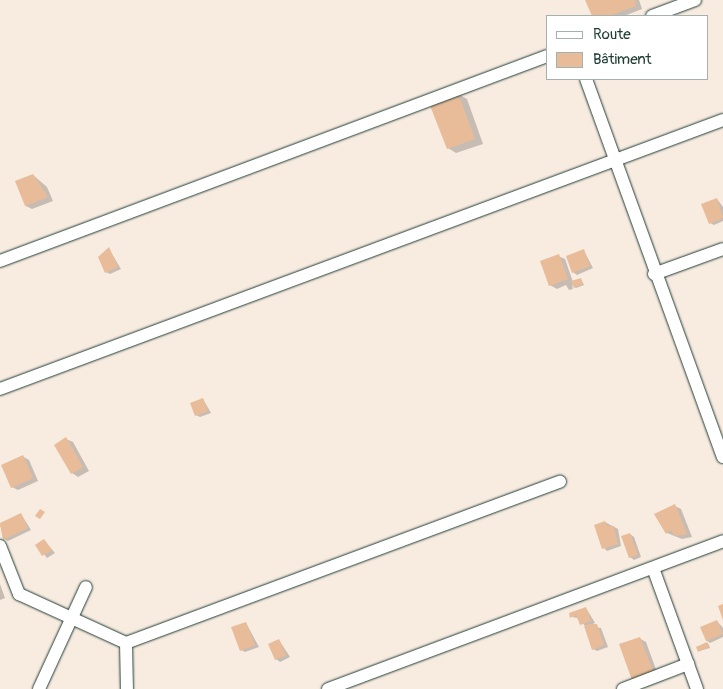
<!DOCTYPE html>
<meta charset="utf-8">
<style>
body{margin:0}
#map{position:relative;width:723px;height:689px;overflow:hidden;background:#f8ebe0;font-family:Pangolin,sans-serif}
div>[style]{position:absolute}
.shadow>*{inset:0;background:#0003}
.building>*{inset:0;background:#e9bc99}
.roads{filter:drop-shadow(0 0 1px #1f3d34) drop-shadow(0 0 1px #1f3d34)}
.minor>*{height:12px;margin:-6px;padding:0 6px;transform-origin:6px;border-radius:6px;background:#fff}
span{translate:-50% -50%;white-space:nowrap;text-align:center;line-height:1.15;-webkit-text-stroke:4px #fff;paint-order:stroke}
.legend{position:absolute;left:546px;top:15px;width:162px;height:65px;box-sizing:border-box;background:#fff;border:1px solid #a5b1ae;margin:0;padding:6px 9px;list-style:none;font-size:15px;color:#1f3d34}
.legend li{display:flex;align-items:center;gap:10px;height:25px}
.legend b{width:25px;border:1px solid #a5b1ae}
</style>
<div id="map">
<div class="shadow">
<div style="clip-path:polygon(590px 0,639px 0,642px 9px,624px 16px,594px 16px,587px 1px)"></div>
<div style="clip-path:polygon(458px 94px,467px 99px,483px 144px,456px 153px,448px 148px)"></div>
<div style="clip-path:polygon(33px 175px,47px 187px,53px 201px,32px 209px,26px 206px,16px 181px)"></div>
<div style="clip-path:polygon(717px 199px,723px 207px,723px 221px,714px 225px,710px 223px)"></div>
<div style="clip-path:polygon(109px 249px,121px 269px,110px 274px,106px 272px)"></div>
<div style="clip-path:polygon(584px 251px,593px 268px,577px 275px,573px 272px)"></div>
<div style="clip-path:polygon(558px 256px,565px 259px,573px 282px,581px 279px,584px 285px,576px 288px,572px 285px,573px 289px,569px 290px,566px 285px,557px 289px,550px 285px)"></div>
<div style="clip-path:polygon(203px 399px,211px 413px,200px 417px,196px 415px)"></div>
<div style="clip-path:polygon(66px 439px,73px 442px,89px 471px,78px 477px,72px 473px)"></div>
<div style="clip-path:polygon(22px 456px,29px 460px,38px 481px,18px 490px,12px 487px)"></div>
<div style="clip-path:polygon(675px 506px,681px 509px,692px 537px,682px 539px,667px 533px,655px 515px)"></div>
<div style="clip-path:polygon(21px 514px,31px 530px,8px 541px,4px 539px,0 525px)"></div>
<div style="clip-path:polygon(605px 522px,618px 529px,621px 546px,607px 551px,604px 548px)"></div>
<div style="clip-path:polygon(630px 534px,634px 537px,641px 557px,634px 560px,630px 557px)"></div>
<div style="clip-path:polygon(44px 540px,55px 553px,47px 558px,37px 545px)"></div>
<div style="clip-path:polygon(0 584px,5px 598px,0 600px)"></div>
<div style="clip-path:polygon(586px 608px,595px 623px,588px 626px,601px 628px,608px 647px,597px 651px,593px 649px,586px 627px,578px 618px,572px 617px)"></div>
<div style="clip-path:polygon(717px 621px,723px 628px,723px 637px,710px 643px,706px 640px)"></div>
<div style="clip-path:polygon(246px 623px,259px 647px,245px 652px,241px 650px)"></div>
<div style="clip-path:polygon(639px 638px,646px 642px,658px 675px,640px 686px)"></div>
<div style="clip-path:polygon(279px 640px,290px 657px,280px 662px,276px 659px)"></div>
<div style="clip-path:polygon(708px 643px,710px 648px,699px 651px,697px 647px)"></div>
</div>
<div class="building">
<div style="clip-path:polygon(585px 0,635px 0,636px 6px,609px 16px,592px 16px)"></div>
<div style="clip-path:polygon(458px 93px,475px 139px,447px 149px,429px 103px)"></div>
<div style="clip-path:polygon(33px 174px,48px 197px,25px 206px,15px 181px)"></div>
<div style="clip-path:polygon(717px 198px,723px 218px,709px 224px,701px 204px)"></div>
<div style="clip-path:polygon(109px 247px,118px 267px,105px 273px,98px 257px)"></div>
<div style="clip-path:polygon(584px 249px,590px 266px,572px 273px,566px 256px)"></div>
<div style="clip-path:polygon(559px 254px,568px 279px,549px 286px,540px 261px)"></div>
<div style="clip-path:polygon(581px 278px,583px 284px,574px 288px,571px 281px)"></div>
<div style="clip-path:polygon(203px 398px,208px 411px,195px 416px,190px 403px)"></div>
<div style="clip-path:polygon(66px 437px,83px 467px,71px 474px,54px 445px)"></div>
<div style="clip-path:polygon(23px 455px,33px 478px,11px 488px,1px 465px)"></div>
<div style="clip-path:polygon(675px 504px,687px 534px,675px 536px,671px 530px,666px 534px,654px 514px)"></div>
<div style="clip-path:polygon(40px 509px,45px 512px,40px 519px,35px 516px)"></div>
<div style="clip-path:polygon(21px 513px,28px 528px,3px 540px,0 523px)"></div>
<div style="clip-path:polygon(605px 521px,607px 526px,614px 526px,618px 544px,602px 549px,594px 525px)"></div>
<div style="clip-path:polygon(630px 533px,638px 555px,629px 558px,621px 536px)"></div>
<div style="clip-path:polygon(44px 539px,52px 550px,42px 556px,35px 545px)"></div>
<div style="clip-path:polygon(723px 604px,723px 620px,718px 606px)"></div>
<div style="clip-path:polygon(586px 607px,591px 621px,580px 625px,576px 615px,570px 618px,569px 613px)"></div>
<div style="clip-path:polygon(717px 620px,723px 634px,706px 641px,700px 627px)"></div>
<div style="clip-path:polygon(246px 622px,255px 645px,240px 651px,231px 627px)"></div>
<div style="clip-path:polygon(590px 624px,597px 624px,604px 645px,592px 650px,584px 626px)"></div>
<div style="clip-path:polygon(640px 637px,653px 671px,633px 683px,619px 644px)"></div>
<div style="clip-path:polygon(279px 639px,286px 655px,275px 660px,268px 644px)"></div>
<div style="clip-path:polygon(707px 642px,709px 647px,698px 652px,696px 647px)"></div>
</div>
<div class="roads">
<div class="minor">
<div style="left:652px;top:16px;width:46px;rotate:-20.4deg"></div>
<div style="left:586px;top:79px;width:402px;rotate:70.1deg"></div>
<div style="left:0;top:261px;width:584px;rotate:-20.54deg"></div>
<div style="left:654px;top:274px;width:73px;rotate:-19.9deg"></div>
<div style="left:0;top:389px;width:771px;rotate:-20.41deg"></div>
<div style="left:0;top:546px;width:52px;rotate:68.4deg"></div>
<div style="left:19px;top:594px;width:118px;rotate:24.6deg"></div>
<div style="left:126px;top:643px;width:463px;rotate:-20.4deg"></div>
<div style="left:653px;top:568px;width:129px;rotate:70deg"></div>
<div style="left:126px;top:643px;width:46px;rotate:88.8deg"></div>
<div style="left:39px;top:689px;width:112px;rotate:-65.3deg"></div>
<div style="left:328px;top:689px;width:422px;rotate:-20.5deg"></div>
<div style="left:623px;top:689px;width:70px;rotate:-21deg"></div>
</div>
</div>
<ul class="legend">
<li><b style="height:6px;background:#fff"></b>Route</li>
<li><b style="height:14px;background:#e9bc99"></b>Bâtiment</li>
</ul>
</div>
